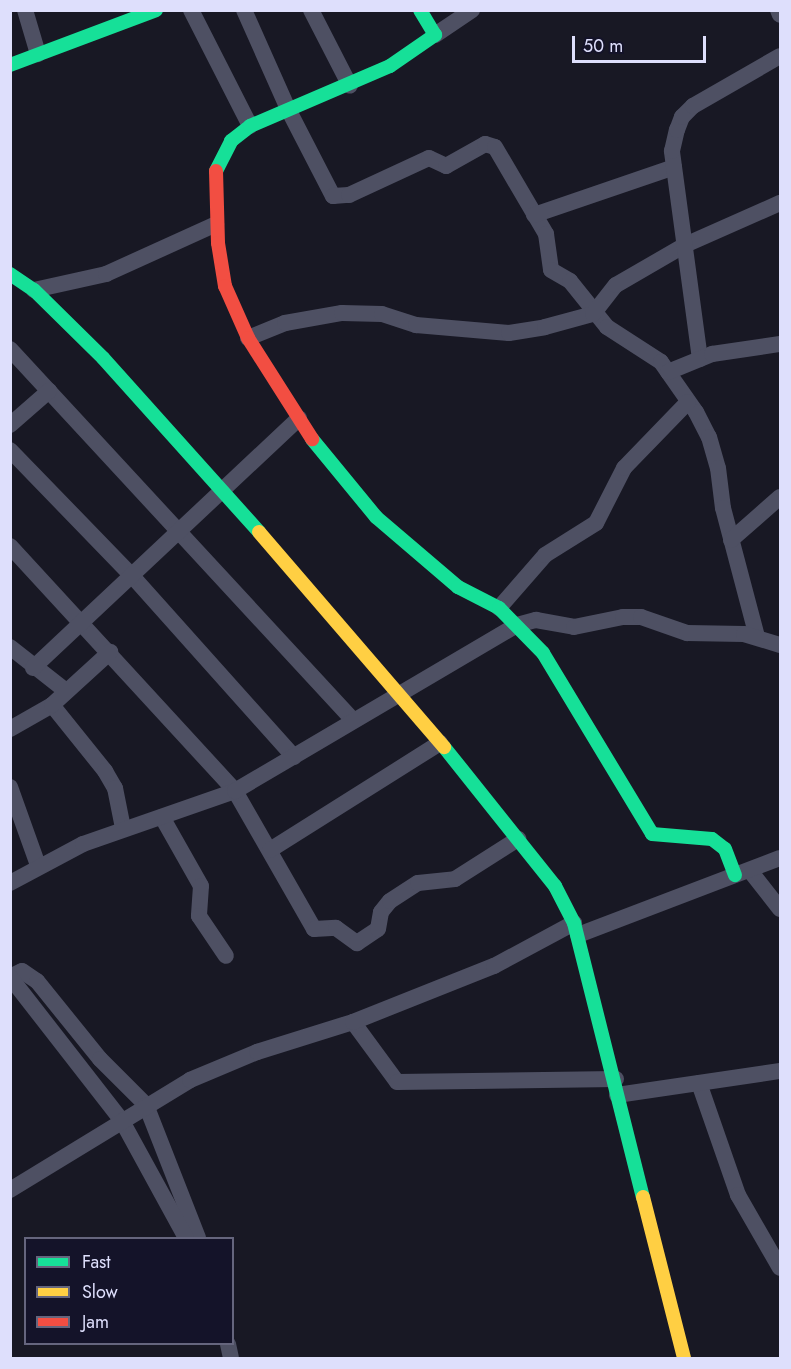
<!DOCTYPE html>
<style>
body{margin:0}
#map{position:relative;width:791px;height:1369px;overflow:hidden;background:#181824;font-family:Jost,sans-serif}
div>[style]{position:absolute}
.street>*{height:16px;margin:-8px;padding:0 8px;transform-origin:8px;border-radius:8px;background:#4e5063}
.fast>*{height:14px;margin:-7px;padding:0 7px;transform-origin:7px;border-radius:7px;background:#16e098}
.slow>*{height:14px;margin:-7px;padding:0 7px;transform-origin:7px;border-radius:7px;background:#ffcf43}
.jam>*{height:14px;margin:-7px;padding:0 7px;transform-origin:7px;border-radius:7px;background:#f24e42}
span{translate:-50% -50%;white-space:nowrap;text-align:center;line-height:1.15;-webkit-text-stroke:6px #141329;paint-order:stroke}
.frame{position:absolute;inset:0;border:12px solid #dedffc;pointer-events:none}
.legend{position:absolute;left:24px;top:1237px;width:210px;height:108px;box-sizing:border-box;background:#141329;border:2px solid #65657d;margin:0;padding:8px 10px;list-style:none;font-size:18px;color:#dedffc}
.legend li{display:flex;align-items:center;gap:12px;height:30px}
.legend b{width:30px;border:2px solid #65657d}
.scale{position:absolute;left:572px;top:36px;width:134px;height:27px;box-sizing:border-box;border:3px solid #dedffc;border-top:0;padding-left:8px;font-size:18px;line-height:21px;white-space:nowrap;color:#dedffc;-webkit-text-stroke:4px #141329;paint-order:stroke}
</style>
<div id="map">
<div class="street">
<div style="left:25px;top:10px;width:46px;rotate:73.5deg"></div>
<div style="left:191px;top:10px;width:130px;rotate:63deg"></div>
<div style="left:244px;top:10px;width:108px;rotate:66deg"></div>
<div style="left:288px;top:109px;width:98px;rotate:62.7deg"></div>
<div style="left:333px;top:196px;width:16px;rotate:-4deg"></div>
<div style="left:349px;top:195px;width:88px;rotate:-24.8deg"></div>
<div style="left:429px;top:158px;width:19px;rotate:25deg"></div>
<div style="left:446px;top:166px;width:45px;rotate:-29.4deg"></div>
<div style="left:485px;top:144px;width:10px;rotate:17deg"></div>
<div style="left:495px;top:147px;width:101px;rotate:59.6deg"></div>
<div style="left:546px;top:234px;width:36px;rotate:82deg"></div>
<div style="left:551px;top:270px;width:22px;rotate:30deg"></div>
<div style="left:570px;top:281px;width:59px;rotate:51.2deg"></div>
<div style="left:607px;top:327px;width:64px;rotate:32.9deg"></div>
<div style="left:661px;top:362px;width:61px;rotate:55deg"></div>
<div style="left:696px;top:412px;width:28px;rotate:63deg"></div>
<div style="left:709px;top:437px;width:32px;rotate:74deg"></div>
<div style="left:718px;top:468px;width:40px;rotate:82.9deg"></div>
<div style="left:723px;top:508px;width:133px;rotate:75.2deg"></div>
<div style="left:311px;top:10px;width:85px;rotate:62.8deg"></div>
<div style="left:778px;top:10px;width:5px;rotate:68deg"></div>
<div style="left:435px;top:35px;width:45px;rotate:-34deg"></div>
<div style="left:534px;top:215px;width:148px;rotate:-18.9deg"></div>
<div style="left:34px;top:290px;width:74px;rotate:-12.5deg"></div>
<div style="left:106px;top:274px;width:121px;rotate:-24.4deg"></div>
<div style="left:248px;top:338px;width:40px;rotate:-22deg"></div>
<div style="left:285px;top:323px;width:58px;rotate:-10deg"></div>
<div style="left:342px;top:313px;width:40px;rotate:1.4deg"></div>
<div style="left:382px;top:314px;width:36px;rotate:18deg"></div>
<div style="left:416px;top:325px;width:93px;rotate:4.9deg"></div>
<div style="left:509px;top:333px;width:36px;rotate:-9deg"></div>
<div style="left:545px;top:327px;width:50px;rotate:-15.2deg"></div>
<div style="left:593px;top:314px;width:37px;rotate:-52deg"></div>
<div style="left:616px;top:285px;width:80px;rotate:-30.1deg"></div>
<div style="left:685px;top:245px;width:104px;rotate:-23.9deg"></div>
<div style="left:10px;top:349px;width:505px;rotate:47.25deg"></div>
<div style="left:700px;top:359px;width:210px;rotate:-97.7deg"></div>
<div style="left:672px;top:151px;width:22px;rotate:-77deg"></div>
<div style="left:677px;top:130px;width:14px;rotate:-69deg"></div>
<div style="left:682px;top:117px;width:16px;rotate:-45deg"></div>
<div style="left:693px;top:106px;width:100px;rotate:-29.9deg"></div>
<div style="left:668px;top:372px;width:48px;rotate:-22.2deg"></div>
<div style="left:712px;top:354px;width:69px;rotate:-8.4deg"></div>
<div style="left:10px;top:425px;width:52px;rotate:-41.1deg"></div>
<div style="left:10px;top:450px;width:178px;rotate:45.9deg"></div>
<div style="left:134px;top:578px;width:240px;rotate:48.2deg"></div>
<div style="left:731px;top:540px;width:65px;rotate:-41.3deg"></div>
<div style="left:10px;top:546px;width:333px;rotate:47.4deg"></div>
<div style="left:235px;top:791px;width:159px;rotate:60.2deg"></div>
<div style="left:314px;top:929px;width:22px;rotate:-3deg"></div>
<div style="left:336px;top:928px;width:26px;rotate:36deg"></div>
<div style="left:357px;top:943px;width:25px;rotate:-34deg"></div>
<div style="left:378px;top:929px;width:17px;rotate:-80deg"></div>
<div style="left:381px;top:912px;width:14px;rotate:-51deg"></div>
<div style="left:390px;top:901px;width:33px;rotate:-33deg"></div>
<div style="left:418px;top:883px;width:37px;rotate:-6deg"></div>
<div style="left:455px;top:879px;width:75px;rotate:-32.4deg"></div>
<div style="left:499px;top:608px;width:70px;rotate:-49deg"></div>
<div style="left:545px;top:555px;width:60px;rotate:-32.1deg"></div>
<div style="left:596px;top:523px;width:62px;rotate:-63deg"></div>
<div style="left:624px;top:468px;width:92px;rotate:-45.9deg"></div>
<div style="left:10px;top:647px;width:71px;rotate:38.2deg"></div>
<div style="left:33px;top:668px;width:365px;rotate:-43.2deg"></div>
<div style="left:52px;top:705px;width:85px;rotate:51.2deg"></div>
<div style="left:105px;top:771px;width:20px;rotate:60deg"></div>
<div style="left:115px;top:788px;width:41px;rotate:78.7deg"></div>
<div style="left:10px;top:729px;width:48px;rotate:-29.7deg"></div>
<div style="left:52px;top:705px;width:79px;rotate:-42.4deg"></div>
<div style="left:10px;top:787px;width:83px;rotate:70.3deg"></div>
<div style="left:162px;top:817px;width:79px;rotate:60.5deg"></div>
<div style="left:201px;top:886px;width:30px;rotate:94deg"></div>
<div style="left:199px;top:916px;width:48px;rotate:56deg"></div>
<div style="left:270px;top:850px;width:201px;rotate:-32.2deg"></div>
<div style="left:751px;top:872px;width:47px;rotate:51.9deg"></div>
<div style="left:10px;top:883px;width:83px;rotate:-28.1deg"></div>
<div style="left:83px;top:844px;width:161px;rotate:-19.2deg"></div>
<div style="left:235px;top:791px;width:327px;rotate:-30.5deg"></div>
<div style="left:517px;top:625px;width:20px;rotate:-15deg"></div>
<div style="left:536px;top:620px;width:39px;rotate:10deg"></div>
<div style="left:574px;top:627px;width:50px;rotate:-11.5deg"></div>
<div style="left:623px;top:617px;width:18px"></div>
<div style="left:641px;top:617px;width:49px;rotate:19.2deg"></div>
<div style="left:687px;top:633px;width:57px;rotate:1deg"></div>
<div style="left:744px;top:634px;width:38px;rotate:17deg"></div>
<div style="left:578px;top:935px;width:216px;rotate:-20.9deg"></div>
<div style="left:10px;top:977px;width:13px;rotate:-27deg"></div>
<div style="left:22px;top:971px;width:18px;rotate:34deg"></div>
<div style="left:37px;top:981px;width:100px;rotate:51.1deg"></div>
<div style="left:100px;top:1059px;width:65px;rotate:45deg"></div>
<div style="left:146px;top:1105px;width:143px;rotate:68.6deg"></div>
<div style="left:10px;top:977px;width:182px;rotate:52.1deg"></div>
<div style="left:122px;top:1121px;width:133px;rotate:61.3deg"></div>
<div style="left:353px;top:1022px;width:74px;rotate:53.7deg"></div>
<div style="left:397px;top:1082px;width:219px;rotate:-0.8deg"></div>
<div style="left:699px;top:1083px;width:119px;rotate:70.8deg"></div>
<div style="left:738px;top:1195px;width:84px;rotate:60.1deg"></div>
<div style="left:617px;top:1095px;width:165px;rotate:-8.4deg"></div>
<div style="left:10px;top:1190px;width:211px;rotate:-31.4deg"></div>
<div style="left:190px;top:1080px;width:73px;rotate:-22.7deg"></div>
<div style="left:257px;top:1052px;width:101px;rotate:-17.4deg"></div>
<div style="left:353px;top:1022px;width:152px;rotate:-21.7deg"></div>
<div style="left:494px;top:966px;width:91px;rotate:-28.3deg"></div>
<div style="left:228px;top:1344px;width:14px;rotate:78deg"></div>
</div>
<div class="fast">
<div style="left:10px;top:65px;width:156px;rotate:-20.6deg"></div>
<div style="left:216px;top:171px;width:34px;rotate:-63deg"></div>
<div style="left:231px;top:141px;width:24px;rotate:-38deg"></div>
<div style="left:250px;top:126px;width:152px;rotate:-23.2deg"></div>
<div style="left:390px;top:66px;width:55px;rotate:-34.6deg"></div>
<div style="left:435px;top:35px;width:29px;rotate:-121deg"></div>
<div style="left:10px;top:274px;width:29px;rotate:34deg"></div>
<div style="left:34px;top:290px;width:97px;rotate:44.6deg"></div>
<div style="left:103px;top:358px;width:234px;rotate:48.1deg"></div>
<div style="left:312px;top:439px;width:101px;rotate:50.6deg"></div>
<div style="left:376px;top:517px;width:108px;rotate:40.5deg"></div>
<div style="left:458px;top:587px;width:46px;rotate:27.1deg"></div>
<div style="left:499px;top:608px;width:63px;rotate:45.6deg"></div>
<div style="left:543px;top:653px;width:211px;rotate:58.9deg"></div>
<div style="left:652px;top:834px;width:60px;rotate:4.8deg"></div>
<div style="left:712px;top:839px;width:16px;rotate:38deg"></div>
<div style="left:725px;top:849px;width:28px;rotate:69deg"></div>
<div style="left:444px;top:747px;width:178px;rotate:51.4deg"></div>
<div style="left:555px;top:886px;width:42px;rotate:62.8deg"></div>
<div style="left:574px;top:923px;width:283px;rotate:75.9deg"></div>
</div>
<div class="slow">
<div style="left:259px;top:532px;width:284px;rotate:49.3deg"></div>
<div style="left:643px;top:1197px;width:166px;rotate:75.7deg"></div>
</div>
<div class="jam">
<div style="left:216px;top:171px;width:72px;rotate:88.4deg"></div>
<div style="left:218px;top:243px;width:44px;rotate:80.8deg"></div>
<div style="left:225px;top:286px;width:57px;rotate:66.1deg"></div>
<div style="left:248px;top:338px;width:120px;rotate:57.6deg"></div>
</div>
<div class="frame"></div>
<ul class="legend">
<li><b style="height:8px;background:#16e098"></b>Fast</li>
<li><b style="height:8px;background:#ffcf43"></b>Slow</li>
<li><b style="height:8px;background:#f24e42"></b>Jam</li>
</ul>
<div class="scale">50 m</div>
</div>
